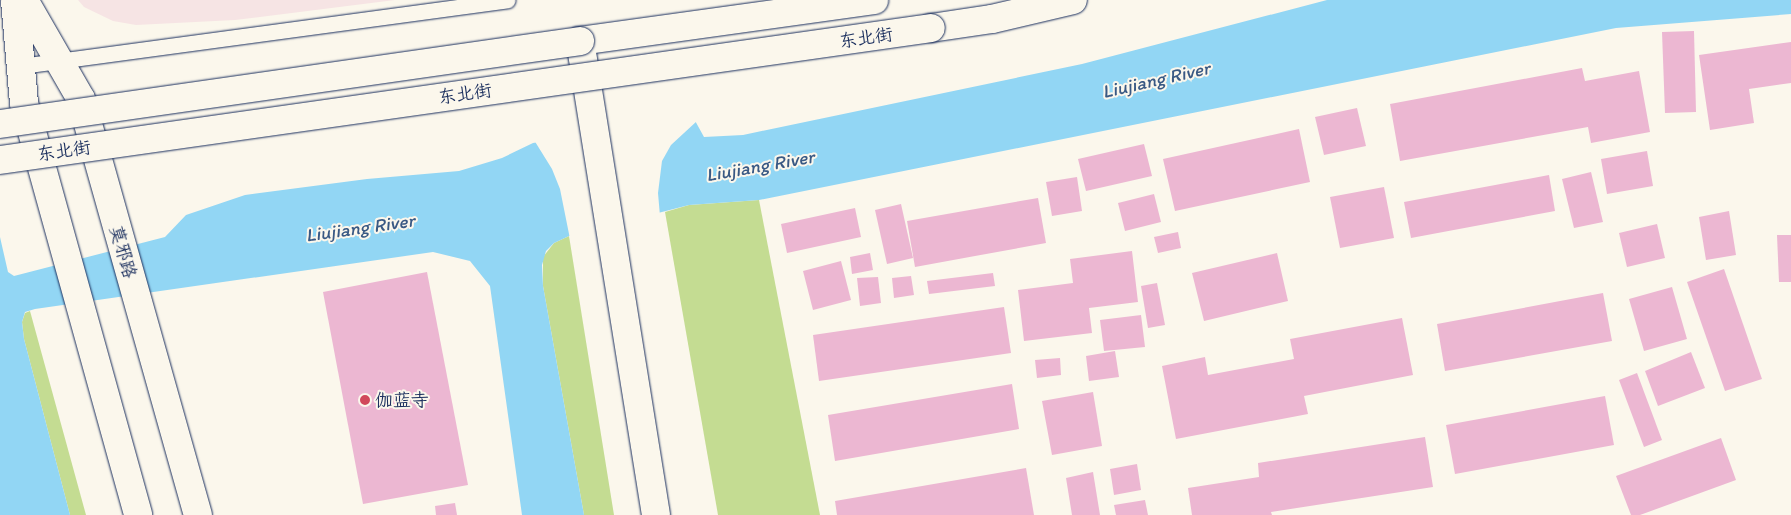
<!DOCTYPE html>
<meta charset="utf-8">
<style>
body{margin:0}
#map{position:relative;width:1791px;height:515px;overflow:hidden;background:#fbf7ec;font-family:Itim,"LXGW WenKai TC",sans-serif}
div>[style]{position:absolute}
.built>*{inset:0;background:#f6e4e4}
.green>*{inset:0;background:#c4dc92}
.water>*{inset:0;background:#92d6f4}
.pier>*{inset:0;background:#fbf7ec}
.building>*{inset:0;background:#ecb7d2}
.roads{filter:drop-shadow(0 0 1px #1b2f5e) drop-shadow(0 0 1px #1b2f5e)}
.lane>*{height:15px;margin:-7.5px;padding:0 7.5px;transform-origin:7.5px;border-radius:7.5px;background:#fbf7ec}
.secondary>*{height:28px;margin:-14px;padding:0 14px;transform-origin:14px;border-radius:14px;background:#fbf7ec}
.bridges{filter:drop-shadow(0 0 1px #1b2f5e) drop-shadow(0 0 1px #1b2f5e)}
.secondary-bridge>*{height:28px;margin:-14px;padding:0 14px;transform-origin:14px;border-radius:14px;background:#fbf7ec}
.dots>*{width:14px;height:14px;translate:-50% -50%;box-sizing:border-box;border:2px solid #fbf7ec;border-radius:50%}
span{translate:-50% -50%;white-space:nowrap;text-align:center;line-height:1.15;-webkit-text-stroke:4px #fbf7ec;paint-order:stroke}
.street-label{font-size:18px;color:#1b2f5e}
.poi-label{font-size:18px;color:#1b2f5e}
.left{translate:0 -50%;text-align:left}
.water-label{font-size:19px;color:#395984;font-style:italic}
</style>
<div id="map">
<div class="built">
<div style="clip-path:polygon(78px 0,395px 0,235px 20px,136px 25px,113px 21px,84px 7px)"></div>
</div>
<div class="green">
<div style="clip-path:polygon(759px 200px,820px 515px,718px 515px,665px 212px,689px 205px)"></div>
<div style="clip-path:polygon(569px 236px,614px 515px,584px 515px,543px 286px,543px 257px,554px 243px)"></div>
<div style="clip-path:polygon(30px 311px,86px 515px,70px 515px,24px 339px,22px 322px,25px 313px)"></div>
</div>
<div class="water">
<div style="clip-path:polygon(1327px 0,1791px 0,1791px 14px,1616px 28px,759px 200px,689px 205px,569px 236px,554px 243px,546px 251px,542px 265px,543px 286px,584px 515px,522px 515px,490px 286px,470px 261px,433px 252px,35px 309px,25px 312px,22px 322px,24px 339px,70px 515px,0 515px,0 237px,8px 272px,14px 276px,165px 237px,186px 215px,245px 195px,367px 179px,459px 171px,502px 158px,533px 143px,693px 117px,704px 137px,743px 135px,1082px 64px)"></div>
</div>
<div class="pier">
<div style="clip-path:polygon(693px 115px,697px 121px,671px 145px,662px 161px,658px 193px,660px 216px,570px 239px,560px 189px,552px 169px,534px 140px)"></div>
</div>
<div class="building">
<div style="clip-path:polygon(1694px 31px,1696px 112px,1665px 113px,1662px 32px)"></div>
<div style="clip-path:polygon(1791px 42px,1791px 83px,1749px 89px,1754px 123px,1710px 130px,1699px 55px)"></div>
<div style="clip-path:polygon(1582px 68px,1585px 81px,1639px 71px,1650px 132px,1591px 143px,1588px 127px,1400px 161px,1390px 104px)"></div>
<div style="clip-path:polygon(1357px 108px,1366px 146px,1324px 155px,1315px 117px)"></div>
<div style="clip-path:polygon(1299px 129px,1310px 182px,1175px 211px,1163px 159px)"></div>
<div style="clip-path:polygon(1144px 144px,1152px 176px,1086px 191px,1078px 159px)"></div>
<div style="clip-path:polygon(1647px 151px,1653px 186px,1607px 194px,1601px 159px)"></div>
<div style="clip-path:polygon(1591px 172px,1603px 222px,1574px 228px,1562px 179px)"></div>
<div style="clip-path:polygon(1549px 175px,1555px 211px,1411px 238px,1404px 202px)"></div>
<div style="clip-path:polygon(1077px 177px,1082px 211px,1052px 216px,1046px 182px)"></div>
<div style="clip-path:polygon(1384px 187px,1394px 238px,1340px 248px,1330px 197px)"></div>
<div style="clip-path:polygon(1154px 194px,1161px 222px,1125px 231px,1118px 203px)"></div>
<div style="clip-path:polygon(1038px 198px,1046px 243px,915px 267px,907px 221px)"></div>
<div style="clip-path:polygon(901px 204px,913px 258px,887px 264px,875px 210px)"></div>
<div style="clip-path:polygon(855px 208px,861px 237px,787px 253px,781px 224px)"></div>
<div style="clip-path:polygon(1729px 211px,1736px 255px,1706px 260px,1699px 217px)"></div>
<div style="clip-path:polygon(1657px 224px,1665px 258px,1627px 267px,1619px 233px)"></div>
<div style="clip-path:polygon(1178px 232px,1181px 248px,1158px 253px,1154px 237px)"></div>
<div style="clip-path:polygon(1777px 235px,1791px 235px,1791px 282px,1779px 282px)"></div>
<div style="clip-path:polygon(1132px 251px,1138px 302px,1089px 308px,1092px 333px,1024px 341px,1018px 290px,1073px 283px,1070px 259px)"></div>
<div style="clip-path:polygon(870px 253px,873px 270px,852px 274px,850px 257px)"></div>
<div style="clip-path:polygon(1277px 253px,1288px 301px,1204px 321px,1192px 273px)"></div>
<div style="clip-path:polygon(841px 261px,851px 300px,813px 310px,803px 271px)"></div>
<div style="clip-path:polygon(1724px 269px,1762px 379px,1725px 391px,1687px 282px)"></div>
<div style="clip-path:polygon(427px 272px,468px 485px,363px 504px,323px 292px)"></div>
<div style="clip-path:polygon(993px 273px,995px 286px,929px 294px,927px 281px)"></div>
<div style="clip-path:polygon(911px 276px,914px 295px,894px 298px,892px 278px)"></div>
<div style="clip-path:polygon(878px 277px,881px 303px,860px 306px,857px 278px)"></div>
<div style="clip-path:polygon(1157px 283px,1165px 325px,1148px 328px,1141px 286px)"></div>
<div style="clip-path:polygon(1672px 287px,1687px 339px,1644px 351px,1629px 299px)"></div>
<div style="clip-path:polygon(1603px 293px,1612px 341px,1445px 371px,1437px 324px)"></div>
<div style="clip-path:polygon(1004px 307px,1011px 353px,819px 381px,813px 335px)"></div>
<div style="clip-path:polygon(1141px 315px,1145px 347px,1104px 351px,1100px 320px)"></div>
<div style="clip-path:polygon(1402px 318px,1413px 375px,1304px 396px,1308px 414px,1176px 439px,1162px 366px,1205px 357px,1208px 375px,1294px 359px,1290px 339px)"></div>
<div style="clip-path:polygon(1115px 351px,1119px 377px,1089px 381px,1086px 356px)"></div>
<div style="clip-path:polygon(1691px 352px,1705px 388px,1658px 406px,1645px 371px)"></div>
<div style="clip-path:polygon(1060px 358px,1061px 375px,1037px 378px,1035px 360px)"></div>
<div style="clip-path:polygon(1637px 373px,1662px 440px,1644px 447px,1619px 380px)"></div>
<div style="clip-path:polygon(1012px 384px,1019px 429px,835px 461px,828px 415px)"></div>
<div style="clip-path:polygon(1093px 392px,1102px 446px,1052px 455px,1042px 401px)"></div>
<div style="clip-path:polygon(1605px 396px,1614px 445px,1455px 474px,1446px 425px)"></div>
<div style="clip-path:polygon(1425px 437px,1433px 487px,1271px 512px,1272px 515px,1192px 515px,1188px 488px,1259px 477px,1258px 463px)"></div>
<div style="clip-path:polygon(1721px 438px,1736px 480px,1640px 515px,1631px 515px,1616px 476px)"></div>
<div style="clip-path:polygon(1137px 464px,1141px 490px,1114px 495px,1110px 469px)"></div>
<div style="clip-path:polygon(1026px 468px,1034px 515px,837px 515px,835px 501px)"></div>
<div style="clip-path:polygon(1093px 472px,1100px 515px,1072px 515px,1066px 478px)"></div>
<div style="clip-path:polygon(1145px 500px,1148px 515px,1116px 515px,1114px 505px)"></div>
<div style="clip-path:polygon(455px 503px,457px 515px,436px 515px,435px 506px)"></div>
</div>
<div class="roads">
<div class="lane">
<div style="left:21px;top:66px;width:491px;rotate:-7.7deg"></div>
</div>
<div class="secondary">
<div style="left:15px;top:0;width:103px;rotate:85deg"></div>
<div style="left:24px;top:103px;width:427px;rotate:74.5deg"></div>
<div style="left:24px;top:0;width:114px;rotate:60.1deg"></div>
<div style="left:81px;top:99px;width:432px;rotate:74.3deg"></div>
<div style="left:931px;top:28px;width:62px;rotate:-8.4deg"></div>
<div style="left:992px;top:19px;width:83px;rotate:-13.2deg"></div>
<div style="left:656px;top:515px;width:480px;rotate:-99.1deg"></div>
<div style="left:580px;top:41px;width:297px;rotate:-7.9deg"></div>
</div>
</div>
<div class="bridges">
<div class="secondary-bridge">
<div style="left:0;top:124px;width:586px;rotate:-8.14deg"></div>
<div style="left:0;top:160px;width:940px;rotate:-8.07deg"></div>
</div>
</div>
<div class="dots">
<div style="left:365px;top:400px;background:#d1495b"></div>
</div>
<div class="street-label">
<span style="left:866px;top:38px;rotate:-8deg">东北街</span>
<span style="left:465px;top:94px;rotate:-8deg">东北街</span>
<span style="left:64px;top:151px;rotate:-8deg">东北街</span>
<span style="left:123px;top:252px;rotate:74deg">莫邪路</span>
</div>
<div class="poi-label">
<span class="left" style="left:375px;top:400px">伽蓝寺</span>
</div>
<div class="water-label">
<span style="left:1156px;top:80px;rotate:-13deg">Liujiang River</span>
<span style="left:760px;top:166px;rotate:-10deg">Liujiang River</span>
<span style="left:360px;top:228px;rotate:-8deg">Liujiang River</span>
</div>
</div>
